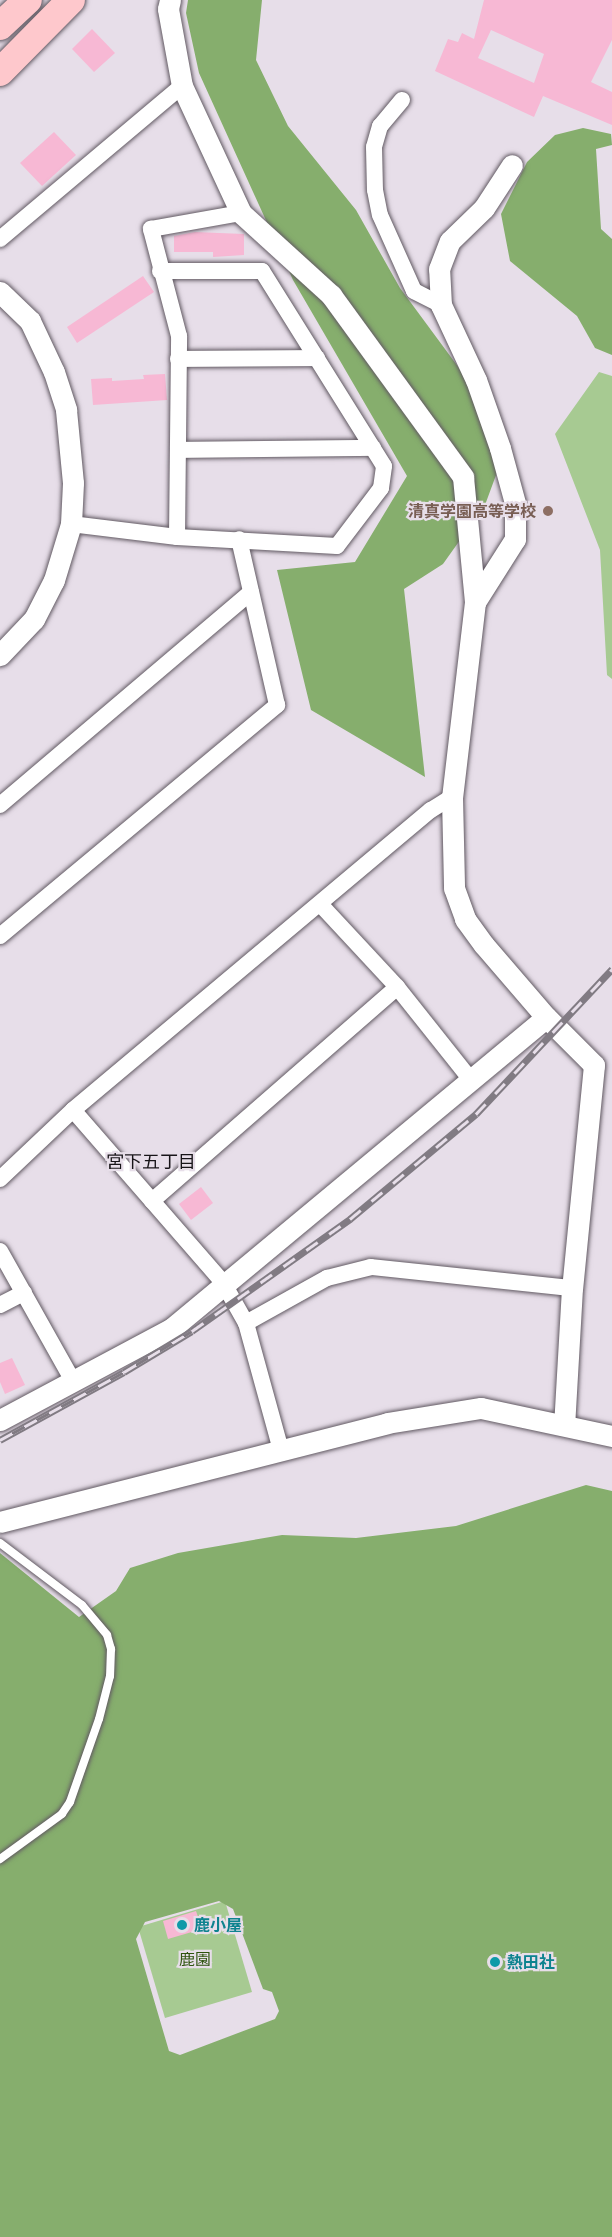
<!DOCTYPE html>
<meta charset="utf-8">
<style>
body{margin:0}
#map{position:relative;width:612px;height:2237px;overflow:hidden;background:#e7dee9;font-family:Manrope,"Noto Sans JP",sans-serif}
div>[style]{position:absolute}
.green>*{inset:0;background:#a7ca92}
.forest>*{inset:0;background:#86ae6d}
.building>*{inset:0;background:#f7b8d4}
.roads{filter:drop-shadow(0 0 2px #615962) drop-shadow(0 0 2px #615962)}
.service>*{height:8px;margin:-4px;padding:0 4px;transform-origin:4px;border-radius:4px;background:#fff}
.minor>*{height:16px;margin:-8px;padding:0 8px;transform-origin:8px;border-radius:8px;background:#fff}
.tertiary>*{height:21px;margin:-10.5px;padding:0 10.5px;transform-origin:10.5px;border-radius:10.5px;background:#fff}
.trunk>*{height:28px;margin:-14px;padding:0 14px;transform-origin:14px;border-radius:14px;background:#fec8cc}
.rail>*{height:7px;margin-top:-3.5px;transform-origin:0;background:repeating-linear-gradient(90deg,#e7dee9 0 14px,#817b83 0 28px);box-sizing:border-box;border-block:2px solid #817b83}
.dots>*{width:16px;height:16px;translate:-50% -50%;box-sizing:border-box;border:3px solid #e7dee9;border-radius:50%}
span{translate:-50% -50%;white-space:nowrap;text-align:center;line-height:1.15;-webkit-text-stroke:4.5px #e7dee9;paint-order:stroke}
.education-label{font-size:16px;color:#785e54;font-weight:700}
.right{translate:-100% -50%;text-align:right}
.culture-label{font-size:16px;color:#0d838f;font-weight:700}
.left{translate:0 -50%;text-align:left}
.park-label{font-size:16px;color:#2f540f}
.neighbourhood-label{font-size:18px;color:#171418}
</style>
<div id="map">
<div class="green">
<div style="clip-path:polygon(599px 372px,612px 376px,612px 679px,607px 675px,600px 550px,555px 434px)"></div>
<div style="clip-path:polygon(225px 1901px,252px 1992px,165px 2018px,138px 1927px)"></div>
</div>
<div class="forest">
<div style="clip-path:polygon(188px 0,262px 0,256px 60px,288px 126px,356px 210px,400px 288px,504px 429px,506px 448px,485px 505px,443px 564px,404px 589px,425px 777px,311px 710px,277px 570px,355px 562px,407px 476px,293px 280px,199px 73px,186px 13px)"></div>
<div style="clip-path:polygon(583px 128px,611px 134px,612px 145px,596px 149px,601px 229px,612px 239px,612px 355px,595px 348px,577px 316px,510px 261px,501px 214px,527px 162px,555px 135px)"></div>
<div style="clip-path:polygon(evenodd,586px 1485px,612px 1491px,612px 2237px,0 2237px,0 1553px,79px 1617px,116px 1591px,130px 1568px,178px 1553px,282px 1535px,356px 1538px,456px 1526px,586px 1485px,219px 1901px,233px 1909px,263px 1989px,272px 1992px,279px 2011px,275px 2019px,180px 2055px,169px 2051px,136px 1939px,145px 1922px,219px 1901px)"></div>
</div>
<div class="building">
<div style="clip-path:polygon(evenodd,484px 0,612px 0,612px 40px,591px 82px,612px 92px,612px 125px,543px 96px,534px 117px,435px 71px,448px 39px,458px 42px,462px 33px,474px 39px,484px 0,491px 30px,544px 54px,534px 83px,478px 58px,491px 30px)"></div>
<div style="clip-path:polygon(92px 29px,115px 53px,94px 72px,72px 49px)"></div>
<div style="clip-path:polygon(54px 132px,76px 155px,42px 186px,20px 163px)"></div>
<div style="clip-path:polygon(195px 232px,244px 234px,244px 255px,213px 257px,213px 252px,174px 252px,174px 236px)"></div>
<div style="clip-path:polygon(143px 276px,154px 292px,77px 343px,67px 327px)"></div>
<div style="clip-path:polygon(165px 374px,167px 400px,93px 405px,91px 379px,112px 378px,112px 381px,144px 379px,143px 375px)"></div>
<div style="clip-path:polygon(201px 1187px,213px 1203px,191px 1220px,179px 1204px)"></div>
<div style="clip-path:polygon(12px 1358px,25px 1385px,5px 1394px,0 1382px,0 1363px)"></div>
<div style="clip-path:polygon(196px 1911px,202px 1929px,168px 1939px,163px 1921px)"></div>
</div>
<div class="roads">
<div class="service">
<div style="left:0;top:1543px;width:103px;rotate:37.1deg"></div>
<div style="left:82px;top:1605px;width:39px;rotate:50deg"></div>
<div style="left:107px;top:1635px;width:15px;rotate:74deg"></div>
<div style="left:111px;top:1649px;width:27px;rotate:92deg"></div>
<div style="left:110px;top:1676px;width:44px;rotate:104.3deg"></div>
<div style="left:99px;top:1719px;width:88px;rotate:109.3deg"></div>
<div style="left:70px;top:1802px;width:14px;rotate:124deg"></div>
<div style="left:62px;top:1814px;width:77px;rotate:144deg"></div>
</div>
<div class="minor">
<div style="left:402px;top:100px;width:34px;rotate:130deg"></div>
<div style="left:380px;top:126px;width:22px;rotate:106deg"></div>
<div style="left:374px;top:147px;width:43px;rotate:88.7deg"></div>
<div style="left:375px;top:190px;width:25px;rotate:79deg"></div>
<div style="left:380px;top:215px;width:83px;rotate:65.9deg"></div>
<div style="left:414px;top:291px;width:30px;rotate:27deg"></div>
<div style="left:0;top:239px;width:238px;rotate:-40.1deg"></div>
<div style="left:178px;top:359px;width:139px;rotate:-0.4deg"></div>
<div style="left:178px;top:450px;width:195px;rotate:-0.6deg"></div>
<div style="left:71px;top:524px;width:107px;rotate:7deg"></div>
<div style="left:177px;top:537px;width:160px;rotate:3.2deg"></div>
<div style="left:337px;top:546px;width:73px;rotate:-52.8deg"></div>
<div style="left:381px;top:488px;width:22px;rotate:-82deg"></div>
<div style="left:384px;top:466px;width:230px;rotate:-122deg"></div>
<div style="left:262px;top:271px;width:102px;rotate:180deg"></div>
<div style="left:177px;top:537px;width:201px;rotate:-89.4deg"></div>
<div style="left:179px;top:336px;width:111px;rotate:-104.7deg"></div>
<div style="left:151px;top:229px;width:91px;rotate:-10.1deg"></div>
<div style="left:0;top:805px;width:329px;rotate:-40.3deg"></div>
<div style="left:320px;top:904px;width:113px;rotate:47.1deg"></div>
<div style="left:397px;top:987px;width:119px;rotate:51.5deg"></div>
<div style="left:0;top:936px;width:361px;rotate:-39.8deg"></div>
<div style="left:277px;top:705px;width:170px;rotate:-102.9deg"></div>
<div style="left:73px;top:1110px;width:230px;rotate:49deg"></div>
<div style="left:224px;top:1284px;width:45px;rotate:60.6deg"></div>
<div style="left:246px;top:1323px;width:132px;rotate:74.6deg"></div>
<div style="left:0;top:1179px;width:100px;rotate:-43.4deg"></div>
<div style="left:73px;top:1110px;width:467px;rotate:-40deg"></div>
<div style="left:431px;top:810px;width:25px;rotate:-32deg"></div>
<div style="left:152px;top:1201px;width:325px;rotate:-41.1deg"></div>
<div style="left:0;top:1251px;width:151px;rotate:60.7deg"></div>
<div style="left:0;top:1305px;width:27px;rotate:-27deg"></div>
<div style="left:246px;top:1323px;width:93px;rotate:-29.1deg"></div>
<div style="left:327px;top:1278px;width:45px;rotate:-14deg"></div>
<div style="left:371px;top:1267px;width:202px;rotate:6deg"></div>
</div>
<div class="tertiary">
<div style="left:170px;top:0;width:9px;rotate:103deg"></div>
<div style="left:168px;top:9px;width:78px;rotate:79.7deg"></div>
<div style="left:182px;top:86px;width:140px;rotate:65.1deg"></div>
<div style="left:241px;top:213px;width:122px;rotate:42.3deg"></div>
<div style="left:331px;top:295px;width:225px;rotate:54deg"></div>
<div style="left:463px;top:477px;width:126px;rotate:84.5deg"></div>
<div style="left:475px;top:602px;width:196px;rotate:96.7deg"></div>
<div style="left:452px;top:797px;width:91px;rotate:88.7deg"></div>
<div style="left:454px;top:888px;width:33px;rotate:70deg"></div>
<div style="left:465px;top:919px;width:32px;rotate:54deg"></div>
<div style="left:484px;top:945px;width:95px;rotate:49.3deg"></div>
<div style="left:546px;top:1017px;width:68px;rotate:45deg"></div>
<div style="left:594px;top:1065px;width:224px;rotate:95.6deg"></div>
<div style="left:572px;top:1288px;width:137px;rotate:93.3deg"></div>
<div style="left:0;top:292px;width:42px;rotate:44deg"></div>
<div style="left:30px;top:321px;width:56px;rotate:64.8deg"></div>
<div style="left:54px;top:372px;width:40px;rotate:72deg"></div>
<div style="left:66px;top:410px;width:73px;rotate:84.5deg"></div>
<div style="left:73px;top:483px;width:41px;rotate:92.8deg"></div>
<div style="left:71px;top:524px;width:59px;rotate:106.9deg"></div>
<div style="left:54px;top:580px;width:44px;rotate:117.1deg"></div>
<div style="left:34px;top:619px;width:50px;rotate:133.4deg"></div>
<div style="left:475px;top:602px;width:75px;rotate:-57.6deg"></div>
<div style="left:515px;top:539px;width:36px;rotate:-90deg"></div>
<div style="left:515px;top:503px;width:57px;rotate:-105.3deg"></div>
<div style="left:500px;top:448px;width:72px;rotate:-109.4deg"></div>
<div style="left:476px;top:380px;width:83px;rotate:-115deg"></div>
<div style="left:441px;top:305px;width:36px;rotate:-93deg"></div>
<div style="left:439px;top:269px;width:30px;rotate:-69deg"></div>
<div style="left:450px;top:241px;width:47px;rotate:-44.1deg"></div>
<div style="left:484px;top:208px;width:51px;rotate:-56.9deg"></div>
<div style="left:0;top:1420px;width:195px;rotate:-28.1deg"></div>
<div style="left:172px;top:1328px;width:486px;rotate:-39.7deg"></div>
<div style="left:0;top:1522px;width:399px;rotate:-14.3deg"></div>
<div style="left:387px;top:1423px;width:95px;rotate:-9.1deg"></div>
<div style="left:481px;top:1408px;width:134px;rotate:12.1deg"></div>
</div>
<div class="trunk">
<div style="left:0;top:26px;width:38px;rotate:-43deg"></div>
<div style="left:0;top:72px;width:101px;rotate:-45.4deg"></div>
</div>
</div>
<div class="rail">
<div style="left:0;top:1440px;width:141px;rotate:-28.7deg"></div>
<div style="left:124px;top:1372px;width:79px;rotate:-31.1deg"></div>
<div style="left:192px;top:1331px;width:194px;rotate:-35.3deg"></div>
<div style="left:350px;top:1219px;width:164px;rotate:-39.8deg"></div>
<div style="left:476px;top:1114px;width:199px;rotate:-46.8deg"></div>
</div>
<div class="dots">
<div style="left:548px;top:511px;background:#8d6e63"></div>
<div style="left:182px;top:1925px;background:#0f9aa8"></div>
<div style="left:495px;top:1962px;background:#0f9aa8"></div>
</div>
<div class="education-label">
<span class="right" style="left:536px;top:511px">清真学園高等学校</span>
</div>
<div class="culture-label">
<span class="left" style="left:194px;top:1925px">鹿小屋</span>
<span class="left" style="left:507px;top:1962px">熱田社</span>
</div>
<div class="park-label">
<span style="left:195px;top:1959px">鹿園</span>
</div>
<div class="neighbourhood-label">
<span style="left:151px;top:1161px">宮下五丁目</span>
</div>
</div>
